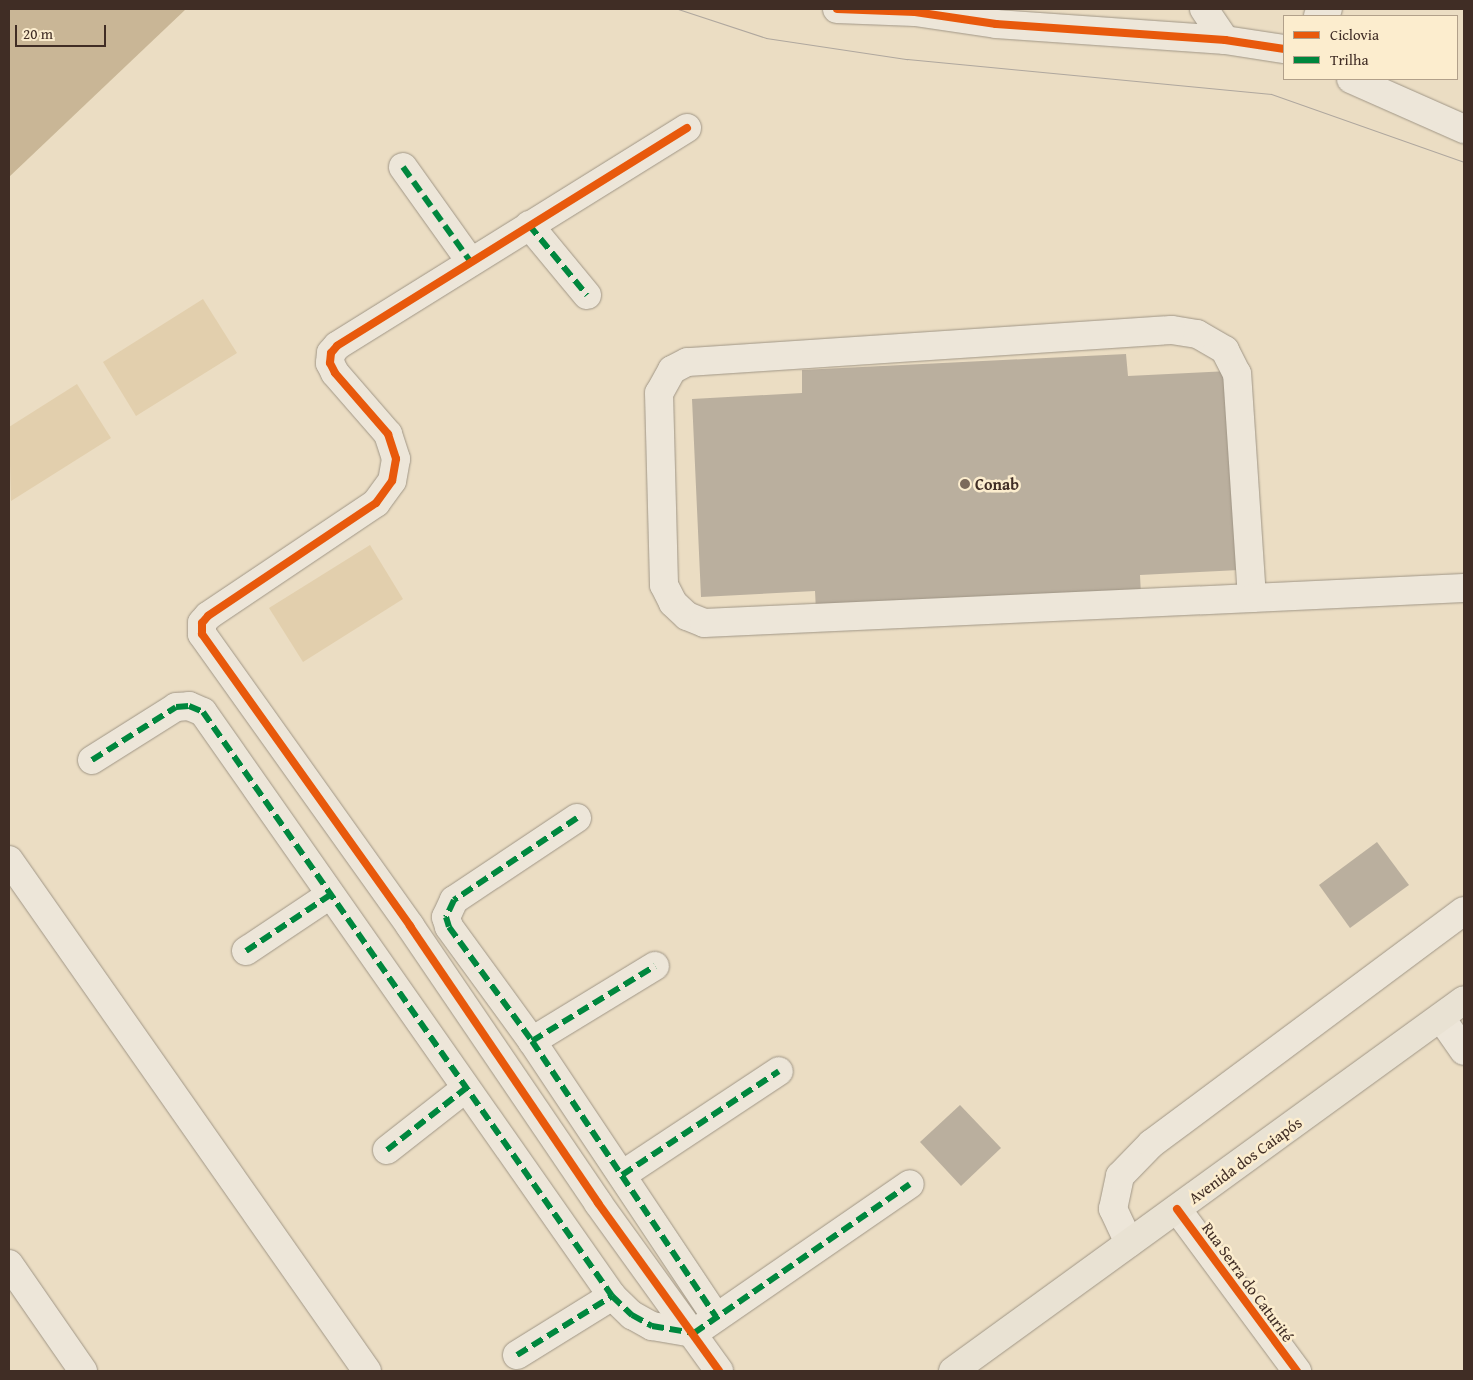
<!DOCTYPE html>
<meta charset="utf-8">
<style>
body{margin:0}
#map{position:relative;width:1473px;height:1380px;overflow:hidden;background:#ebddc3;font-family:"Gentium Book Plus",serif}
div>[style]{position:absolute}
.green>*{inset:0;background:#e2cfad}
.water>*{inset:0;background:#c9b696}
.building>*{inset:0;background:#baaf9e}
.roads{filter:drop-shadow(0 0 1px #a09686) drop-shadow(0 0 1px #a09686)}
.minor>*{height:28px;margin:-14px;padding:0 14px;transform-origin:14px;border-radius:14px;background:#ede6d9}
.major>*{height:28px;margin:-14px;padding:0 14px;transform-origin:14px;border-radius:14px;background:#e9e2d3}
.tram>*{height:1px;margin:-0.5px;padding:0 0.5px;transform-origin:0.5px;border-radius:0.5px;background:#afa79e}
.quiet>*{height:6px;margin-top:-3px;transform-origin:0;background:repeating-linear-gradient(90deg,#00873e 0 12px,transparent 0 18px)}
.cycleway>*{height:8px;margin:-4px;padding:0 4px;transform-origin:4px;border-radius:4px;background:#e8590c}
.dots>*{width:14px;height:14px;translate:-50% -50%;box-sizing:border-box;border:2px solid #fcedce;border-radius:50%}
span{translate:-50% -50%;white-space:nowrap;text-align:center;line-height:1.15;-webkit-text-stroke:5px #fcedce;paint-order:stroke}
.poi-label{font-size:16px;color:#402d25;font-weight:700}
.left{translate:0 -50%;text-align:left}
.street-label{font-size:16px;color:#402d25}
.frame{position:absolute;inset:0;border:10px solid #402d25;pointer-events:none}
.legend{position:absolute;left:1283px;top:15px;width:175px;height:65px;box-sizing:border-box;background:#fcedce;border:1px solid #b1a08a;margin:0;padding:6px 9px;list-style:none;font-size:15px;color:#402d25}
.legend li{display:flex;align-items:center;gap:10px;height:25px}
.legend b{width:25px;border:1px solid #b1a08a}
.scale{position:absolute;left:15px;top:25px;width:91px;height:22px;box-sizing:border-box;border:2px solid #402d25;border-top:0;padding-left:6px;font-size:15px;line-height:18px;white-space:nowrap;color:#402d25;-webkit-text-stroke:4px #fcedce;paint-order:stroke}
</style>
<div id="map">
<div class="green">
<div style="clip-path:polygon(203px 299px,237px 353px,136px 416px,103px 362px)"></div>
<div style="clip-path:polygon(77px 384px,111px 438px,11px 501px,9px 427px)"></div>
<div style="clip-path:polygon(370px 545px,403px 599px,303px 662px,269px 608px)"></div>
</div>
<div class="water">
<div style="clip-path:polygon(9px 9px,186px 9px,9px 177px)"></div>
</div>
<div class="building">
<div style="clip-path:polygon(1126px 354px,1128px 376px,1229px 371px,1239px 570px,1140px 575px,1141px 595px,816px 611px,815px 591px,701px 597px,692px 399px,802px 393px,802px 370px)"></div>
<div style="clip-path:polygon(1377px 842px,1409px 885px,1350px 928px,1319px 885px)"></div>
<div style="clip-path:polygon(960px 1105px,1001px 1148px,961px 1186px,920px 1142px)"></div>
</div>
<div class="roads">
<div class="minor">
<div style="left:837px;top:9px;width:78px;rotate:2.2deg"></div>
<div style="left:915px;top:12px;width:82px;rotate:8.4deg"></div>
<div style="left:996px;top:24px;width:230px;rotate:4deg"></div>
<div style="left:1225px;top:40px;width:60px;rotate:8.7deg"></div>
<div style="left:1204px;top:9px;width:37px;rotate:56deg"></div>
<div style="left:1318px;top:16px;width:12px;rotate:-35deg"></div>
<div style="left:1351px;top:79px;width:124px;rotate:23.9deg"></div>
<div style="left:687px;top:128px;width:412px;rotate:148.1deg"></div>
<div style="left:337px;top:346px;width:9px;rotate:131deg"></div>
<div style="left:331px;top:353px;width:10px;rotate:96deg"></div>
<div style="left:330px;top:363px;width:11px;rotate:63deg"></div>
<div style="left:335px;top:373px;width:81px;rotate:49deg"></div>
<div style="left:388px;top:434px;width:26px;rotate:72deg"></div>
<div style="left:396px;top:459px;width:22px;rotate:100deg"></div>
<div style="left:392px;top:481px;width:27px;rotate:126deg"></div>
<div style="left:376px;top:503px;width:202px;rotate:146.1deg"></div>
<div style="left:208px;top:616px;width:9px;rotate:131deg"></div>
<div style="left:202px;top:623px;width:11px;rotate:90deg"></div>
<div style="left:202px;top:634px;width:359px;rotate:54.5deg"></div>
<div style="left:410px;top:926px;width:335px;rotate:55.8deg"></div>
<div style="left:598px;top:1203px;width:207px;rotate:54.2deg"></div>
<div style="left:403px;top:167px;width:115px;rotate:54.5deg"></div>
<div style="left:529px;top:225px;width:91px;rotate:50.4deg"></div>
<div style="left:1252px;top:598px;width:225px;rotate:-93.8deg"></div>
<div style="left:1237px;top:374px;width:27px;rotate:-117deg"></div>
<div style="left:1225px;top:350px;width:32px;rotate:-150deg"></div>
<div style="left:1197px;top:334px;width:26px;rotate:-171deg"></div>
<div style="left:1171px;top:330px;width:485px;rotate:176.2deg"></div>
<div style="left:687px;top:362px;width:17px;rotate:152deg"></div>
<div style="left:672px;top:370px;width:26px;rotate:119deg"></div>
<div style="left:659px;top:393px;width:192px;rotate:88.5deg"></div>
<div style="left:664px;top:585px;width:20px;rotate:63deg"></div>
<div style="left:673px;top:603px;width:19px;rotate:43deg"></div>
<div style="left:687px;top:616px;width:18px;rotate:22deg"></div>
<div style="left:704px;top:623px;width:549px;rotate:-2.61deg"></div>
<div style="left:1252px;top:598px;width:212px;rotate:-2.7deg"></div>
<div style="left:92px;top:760px;width:99px;rotate:-32.2deg"></div>
<div style="left:176px;top:707px;width:13px;rotate:-4deg"></div>
<div style="left:189px;top:706px;width:15px;rotate:23deg"></div>
<div style="left:203px;top:712px;width:713px;rotate:54.99deg"></div>
<div style="left:612px;top:1296px;width:28px;rotate:44deg"></div>
<div style="left:632px;top:1315px;width:23px;rotate:29deg"></div>
<div style="left:652px;top:1326px;width:43px;rotate:9.5deg"></div>
<div style="left:694px;top:1333px;width:262px;rotate:-34.6deg"></div>
<div style="left:577px;top:818px;width:148px;rotate:146.3deg"></div>
<div style="left:454px;top:900px;width:19px;rotate:115deg"></div>
<div style="left:446px;top:917px;width:10px;rotate:73deg"></div>
<div style="left:449px;top:927px;width:141px;rotate:53.9deg"></div>
<div style="left:532px;top:1041px;width:332px;rotate:56.3deg"></div>
<div style="left:9px;top:860px;width:624px;rotate:54.99deg"></div>
<div style="left:246px;top:951px;width:101px;rotate:-33.7deg"></div>
<div style="left:1441px;top:1018px;width:40px;rotate:55.1deg"></div>
<div style="left:532px;top:1041px;width:144px;rotate:-31.4deg"></div>
<div style="left:387px;top:1150px;width:100px;rotate:-38.1deg"></div>
<div style="left:622px;top:1175px;width:188px;rotate:-33.5deg"></div>
<div style="left:1177px;top:1209px;width:202px;rotate:53.5deg"></div>
<div style="left:1129px;top:1243px;width:38px;rotate:-115deg"></div>
<div style="left:1113px;top:1209px;width:34px;rotate:-78deg"></div>
<div style="left:1120px;top:1176px;width:45px;rotate:-45.9deg"></div>
<div style="left:1151px;top:1144px;width:390px;rotate:-36.7deg"></div>
<div style="left:9px;top:1264px;width:130px;rotate:55.3deg"></div>
<div style="left:517px;top:1355px;width:112px;rotate:-31.8deg"></div>
</div>
<div class="major">
<div style="left:953px;top:1371px;width:631px;rotate:-35.98deg"></div>
</div>
</div>
<div class="tram">
<div style="left:678px;top:9px;width:93px;rotate:18.2deg"></div>
<div style="left:766px;top:38px;width:143px;rotate:8.5deg"></div>
<div style="left:907px;top:59px;width:366px;rotate:5.5deg"></div>
<div style="left:1271px;top:94px;width:205px;rotate:19.4deg"></div>
</div>
<div class="quiet">
<div style="left:403px;top:167px;width:115px;rotate:54.5deg"></div>
<div style="left:529px;top:225px;width:91px;rotate:50.4deg"></div>
<div style="left:92px;top:760px;width:99px;rotate:-32.2deg"></div>
<div style="left:176px;top:707px;width:13px;rotate:-4deg"></div>
<div style="left:189px;top:706px;width:15px;rotate:23deg"></div>
<div style="left:203px;top:712px;width:713px;rotate:54.99deg"></div>
<div style="left:612px;top:1296px;width:28px;rotate:44deg"></div>
<div style="left:632px;top:1315px;width:23px;rotate:29deg"></div>
<div style="left:652px;top:1326px;width:43px;rotate:9.5deg"></div>
<div style="left:694px;top:1333px;width:262px;rotate:-34.6deg"></div>
<div style="left:577px;top:818px;width:148px;rotate:146.3deg"></div>
<div style="left:454px;top:900px;width:19px;rotate:115deg"></div>
<div style="left:446px;top:917px;width:10px;rotate:73deg"></div>
<div style="left:449px;top:927px;width:141px;rotate:53.9deg"></div>
<div style="left:532px;top:1041px;width:332px;rotate:56.3deg"></div>
<div style="left:246px;top:951px;width:101px;rotate:-33.7deg"></div>
<div style="left:532px;top:1041px;width:144px;rotate:-31.4deg"></div>
<div style="left:387px;top:1150px;width:100px;rotate:-38.1deg"></div>
<div style="left:622px;top:1175px;width:188px;rotate:-33.5deg"></div>
<div style="left:517px;top:1355px;width:112px;rotate:-31.8deg"></div>
</div>
<div class="cycleway">
<div style="left:837px;top:9px;width:78px;rotate:2.2deg"></div>
<div style="left:915px;top:12px;width:82px;rotate:8.4deg"></div>
<div style="left:996px;top:24px;width:230px;rotate:4deg"></div>
<div style="left:1225px;top:40px;width:60px;rotate:8.7deg"></div>
<div style="left:687px;top:128px;width:412px;rotate:148.1deg"></div>
<div style="left:337px;top:346px;width:9px;rotate:131deg"></div>
<div style="left:331px;top:353px;width:10px;rotate:96deg"></div>
<div style="left:330px;top:363px;width:11px;rotate:63deg"></div>
<div style="left:335px;top:373px;width:81px;rotate:49deg"></div>
<div style="left:388px;top:434px;width:26px;rotate:72deg"></div>
<div style="left:396px;top:459px;width:22px;rotate:100deg"></div>
<div style="left:392px;top:481px;width:27px;rotate:126deg"></div>
<div style="left:376px;top:503px;width:202px;rotate:146.1deg"></div>
<div style="left:208px;top:616px;width:9px;rotate:131deg"></div>
<div style="left:202px;top:623px;width:11px;rotate:90deg"></div>
<div style="left:202px;top:634px;width:359px;rotate:54.5deg"></div>
<div style="left:410px;top:926px;width:335px;rotate:55.8deg"></div>
<div style="left:598px;top:1203px;width:207px;rotate:54.2deg"></div>
<div style="left:1177px;top:1209px;width:202px;rotate:53.5deg"></div>
</div>
<div class="dots">
<div style="left:965px;top:484px;background:#7c6b5c"></div>
</div>
<div class="poi-label">
<span class="left" style="left:975px;top:484px">Conab</span>
</div>
<div class="street-label">
<span style="left:1245px;top:1160px;rotate:-36deg">Avenida dos Caiapós</span>
<span style="left:1248px;top:1282px;rotate:54deg">Rua Serra do Caturité</span>
</div>
<div class="frame"></div>
<ul class="legend">
<li><b style="height:6px;background:#e8590c"></b>Ciclovia</li>
<li><b style="height:6px;background:#00873e"></b>Trilha</li>
</ul>
<div class="scale">20 m</div>
</div>
